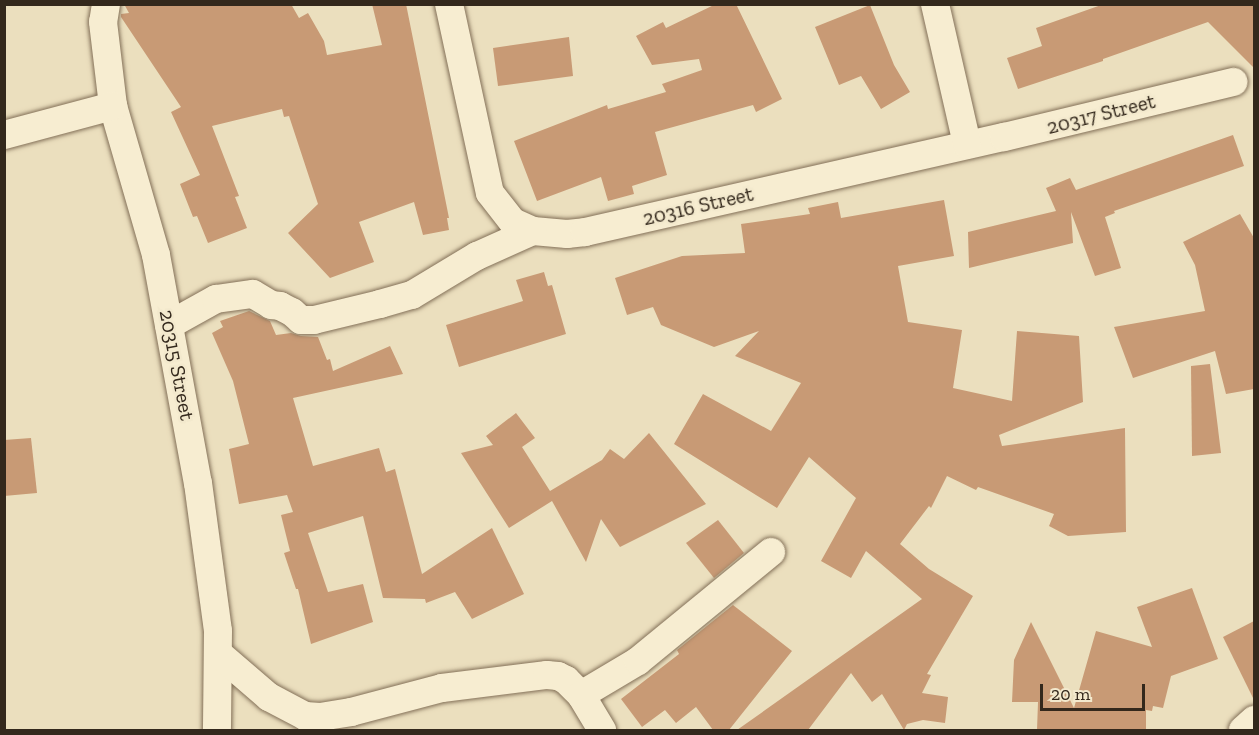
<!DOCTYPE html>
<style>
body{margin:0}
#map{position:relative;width:1259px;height:735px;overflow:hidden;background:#ebdfbe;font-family:"Zilla Slab",serif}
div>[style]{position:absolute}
.building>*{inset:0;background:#c89a75}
.roads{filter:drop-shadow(0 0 2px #837058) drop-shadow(0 0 2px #837058)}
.minor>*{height:28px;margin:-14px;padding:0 14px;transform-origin:14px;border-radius:14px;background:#f7edd1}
span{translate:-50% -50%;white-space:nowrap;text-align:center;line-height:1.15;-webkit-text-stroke:5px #f3e9cd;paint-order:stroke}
.street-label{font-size:21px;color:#33281c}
.frame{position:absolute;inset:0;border:6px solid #33281c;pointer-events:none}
.scale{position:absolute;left:1040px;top:684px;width:105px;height:27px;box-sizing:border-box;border:3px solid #33281c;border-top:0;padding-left:8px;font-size:18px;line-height:21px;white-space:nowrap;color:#33281c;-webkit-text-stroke:4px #f3e9cd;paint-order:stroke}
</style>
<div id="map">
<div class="building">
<div style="clip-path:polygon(124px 4px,291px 4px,299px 18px,308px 13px,324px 41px,327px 55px,382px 45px,372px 4px,406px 4px,449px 218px,447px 218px,449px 230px,423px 235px,414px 202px,359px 222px,374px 262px,330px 278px,288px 233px,318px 204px,289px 116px,284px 117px,282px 109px,212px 126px,239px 196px,235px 197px,247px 228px,208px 243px,197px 216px,193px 217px,180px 184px,200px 175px,171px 112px,181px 107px,121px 17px,121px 14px,129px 13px)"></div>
<div style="clip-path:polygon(716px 4px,736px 4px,782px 99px,756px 112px,753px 105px,655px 132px,667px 175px,632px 186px,634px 194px,608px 201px,601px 177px,537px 201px,514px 141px,607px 105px,608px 109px,666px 92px,662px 84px,702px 70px,699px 59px,652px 65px,636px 36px,663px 22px,666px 28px)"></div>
<div style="clip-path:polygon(1104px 4px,1254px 4px,1254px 68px,1208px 22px,1103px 59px,1103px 61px,1018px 89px,1007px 58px,1042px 46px,1036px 28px)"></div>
<div style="clip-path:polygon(870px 5px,894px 65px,910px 92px,881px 109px,861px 76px,839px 85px,815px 27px)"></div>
<div style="clip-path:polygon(569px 37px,573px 76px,498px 86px,493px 48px)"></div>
<div style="clip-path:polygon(1233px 135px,1244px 166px,1114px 211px,1115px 213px,1105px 217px,1121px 268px,1095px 276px,1071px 212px,1073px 243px,969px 268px,968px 232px,1056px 211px,1046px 188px,1070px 178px,1076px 190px)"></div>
<div style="clip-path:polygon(944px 200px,954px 256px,898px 266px,908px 322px,962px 330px,953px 388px,1012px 401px,1017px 331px,1079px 336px,1083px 402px,999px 435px,1002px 446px,1125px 428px,1126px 532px,1068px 536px,1049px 526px,1054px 514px,978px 487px,976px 490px,947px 476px,931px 508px,929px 506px,900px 544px,929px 569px,973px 596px,927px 674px,931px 675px,922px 693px,948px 697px,945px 723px,923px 720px,907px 724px,904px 730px,882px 694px,872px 702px,851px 673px,808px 730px,737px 730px,922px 599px,866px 551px,851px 578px,821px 561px,856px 498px,809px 457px,777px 508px,674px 444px,703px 394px,771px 431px,801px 383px,735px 356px,759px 331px,714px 347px,661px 325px,653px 307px,627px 315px,615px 278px,682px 256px,745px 253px,741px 224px,810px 214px,808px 208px,838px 202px,841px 218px)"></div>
<div style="clip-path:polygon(1240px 214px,1254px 238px,1254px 389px,1226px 394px,1215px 351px,1133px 378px,1114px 327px,1205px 311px,1195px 265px,1183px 242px)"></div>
<div style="clip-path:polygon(544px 272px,548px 286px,552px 285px,566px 334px,459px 367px,446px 325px,523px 301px,516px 280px)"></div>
<div style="clip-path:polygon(249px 311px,270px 321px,276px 335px,291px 333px,301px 336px,318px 337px,327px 360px,330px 359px,333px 371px,390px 346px,403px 374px,293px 398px,313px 466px,379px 448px,386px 472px,395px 469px,422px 574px,492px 528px,524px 594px,472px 619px,455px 592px,426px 603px,425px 599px,383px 598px,363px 516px,308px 533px,328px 592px,363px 584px,373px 622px,311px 644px,298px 589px,296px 589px,284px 553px,290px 551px,281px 515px,293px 512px,287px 495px,239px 504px,229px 449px,249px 444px,233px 381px,212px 333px,223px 327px,220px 321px)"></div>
<div style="clip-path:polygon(1210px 364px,1221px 453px,1192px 456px,1191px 366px)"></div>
<div style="clip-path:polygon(516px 413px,535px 438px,522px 447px,550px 491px,602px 460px,610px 449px,624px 459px,649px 433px,706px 504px,620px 547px,601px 519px,586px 562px,552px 501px,509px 528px,461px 453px,493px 445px,486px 436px)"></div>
<div style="clip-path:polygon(31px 438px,37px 493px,4px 496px,4px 440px)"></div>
<div style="clip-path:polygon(718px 520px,744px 553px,714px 578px,686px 543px)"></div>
<div style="clip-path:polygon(1192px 588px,1218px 659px,1171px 676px,1163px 708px,1153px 706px,1152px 711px,1146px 710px,1146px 730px,1037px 730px,1038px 702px,1012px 702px,1014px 660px,1031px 622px,1074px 708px,1096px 631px,1152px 647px,1137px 607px)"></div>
<div style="clip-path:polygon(733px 605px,792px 651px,729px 730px,713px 730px,696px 707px,676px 723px,665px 710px,642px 727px,621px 699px,679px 654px,677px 650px)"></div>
<div style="clip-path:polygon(1254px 621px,1254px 700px,1223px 637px)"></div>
</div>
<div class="roads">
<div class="minor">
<div style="left:106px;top:4px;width:18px;rotate:99deg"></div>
<div style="left:103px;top:22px;width:85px;rotate:83.2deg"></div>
<div style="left:113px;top:106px;width:155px;rotate:73.9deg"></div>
<div style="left:156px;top:255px;width:232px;rotate:79.6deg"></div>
<div style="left:198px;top:483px;width:149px;rotate:82.3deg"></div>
<div style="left:218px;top:631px;width:99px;rotate:90.6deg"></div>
<div style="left:449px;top:4px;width:193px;rotate:77.8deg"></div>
<div style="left:490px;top:193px;width:37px;rotate:52deg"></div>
<div style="left:513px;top:222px;width:22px;rotate:24deg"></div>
<div style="left:533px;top:231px;width:34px;rotate:5deg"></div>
<div style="left:567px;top:234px;width:18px;rotate:-6deg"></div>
<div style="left:585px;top:232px;width:430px;rotate:-12.8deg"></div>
<div style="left:1004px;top:137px;width:236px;rotate:-13.5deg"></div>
<div style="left:935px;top:4px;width:144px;rotate:77.1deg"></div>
<div style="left:4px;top:135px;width:113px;rotate:-14.9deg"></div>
<div style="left:169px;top:325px;width:54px;rotate:-29deg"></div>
<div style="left:216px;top:299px;width:37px;rotate:-8deg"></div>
<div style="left:253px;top:294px;width:21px;rotate:31deg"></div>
<div style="left:271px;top:305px;width:9px;rotate:6deg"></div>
<div style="left:280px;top:306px;width:13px;rotate:27deg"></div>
<div style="left:292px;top:312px;width:12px;rotate:42deg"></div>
<div style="left:301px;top:320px;width:13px"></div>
<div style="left:314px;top:320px;width:68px;rotate:-13.6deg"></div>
<div style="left:380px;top:304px;width:33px;rotate:-16deg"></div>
<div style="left:412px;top:295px;width:76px;rotate:-31deg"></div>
<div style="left:477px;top:256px;width:61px;rotate:-24.1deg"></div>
<div style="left:219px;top:654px;width:66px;rotate:40.7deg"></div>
<div style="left:269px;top:697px;width:41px;rotate:27.8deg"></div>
<div style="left:305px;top:716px;width:15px;rotate:4deg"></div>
<div style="left:320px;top:717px;width:31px;rotate:-9deg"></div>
<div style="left:351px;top:712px;width:94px;rotate:-14.8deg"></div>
<div style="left:442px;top:688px;width:106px;rotate:-7.1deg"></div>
<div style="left:547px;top:675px;width:11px;rotate:5deg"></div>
<div style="left:558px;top:676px;width:9px;rotate:27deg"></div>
<div style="left:566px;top:680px;width:21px;rotate:45deg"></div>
<div style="left:581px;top:695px;width:41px;rotate:59deg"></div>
<div style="left:581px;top:695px;width:66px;rotate:-30.8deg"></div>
<div style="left:638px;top:661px;width:172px;rotate:-39.3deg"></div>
<div style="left:1243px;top:730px;width:15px;rotate:-42deg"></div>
</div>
</div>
<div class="street-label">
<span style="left:1101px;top:114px;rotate:-14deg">20317 Street</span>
<span style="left:698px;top:206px;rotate:-13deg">20316 Street</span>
<span style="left:177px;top:365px;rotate:79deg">20315 Street</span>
</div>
<div class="frame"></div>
<div class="scale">20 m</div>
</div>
